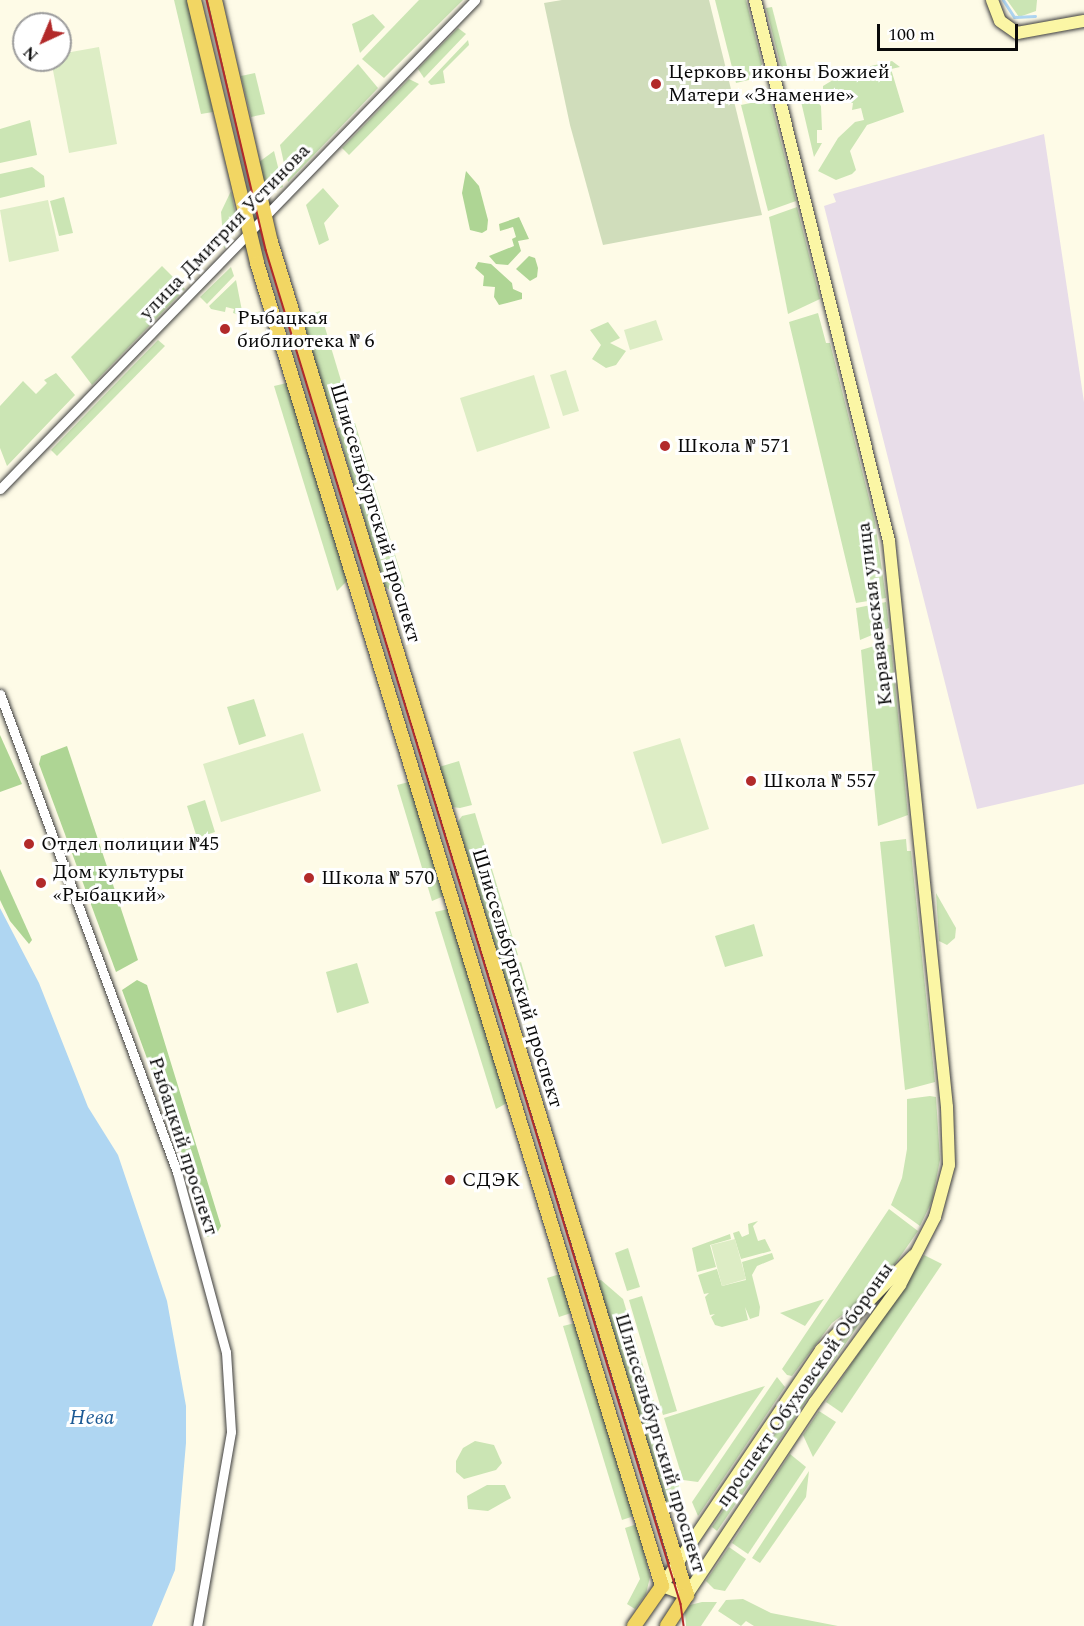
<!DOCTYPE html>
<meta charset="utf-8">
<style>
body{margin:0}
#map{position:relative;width:1084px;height:1626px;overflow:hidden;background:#fefbe7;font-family:Spectral,serif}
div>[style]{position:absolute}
.industrial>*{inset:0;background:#e8dde9}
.green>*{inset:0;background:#cbe5b4}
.forest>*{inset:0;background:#aed594}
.cemetery>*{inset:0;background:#d0ddbb}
.pitch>*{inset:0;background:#ddedc5}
.water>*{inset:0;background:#afd6f2}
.stream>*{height:3px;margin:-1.5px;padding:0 1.5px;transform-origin:1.5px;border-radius:1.5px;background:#afd6f2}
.roads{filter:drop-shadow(0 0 2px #3d3d3d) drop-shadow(0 0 2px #3d3d3d)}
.street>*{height:9px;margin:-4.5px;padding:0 4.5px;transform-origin:4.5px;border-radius:4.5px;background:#fff}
.secondary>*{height:12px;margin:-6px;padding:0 6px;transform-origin:6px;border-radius:6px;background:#fbf6a5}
.primary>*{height:14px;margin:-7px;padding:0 7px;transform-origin:7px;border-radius:7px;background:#f2d663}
.tram>*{height:1.5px;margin:-0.75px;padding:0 0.75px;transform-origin:0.75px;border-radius:0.75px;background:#b22a2a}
.dots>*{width:16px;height:16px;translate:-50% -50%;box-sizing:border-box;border:3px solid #fff;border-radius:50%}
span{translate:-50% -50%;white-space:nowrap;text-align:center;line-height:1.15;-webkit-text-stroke:6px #fff;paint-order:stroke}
.poi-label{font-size:20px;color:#0a0a0a}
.left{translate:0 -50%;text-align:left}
.street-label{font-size:20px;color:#0a0a0a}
.water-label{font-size:21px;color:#1b5994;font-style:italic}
.north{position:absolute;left:12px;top:12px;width:60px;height:60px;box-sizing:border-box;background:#fff;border:2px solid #9d9d9d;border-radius:50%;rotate:224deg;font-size:16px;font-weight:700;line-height:24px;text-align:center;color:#0a0a0a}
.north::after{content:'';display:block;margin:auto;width:21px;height:27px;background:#b22a2a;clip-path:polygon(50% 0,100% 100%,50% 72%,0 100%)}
.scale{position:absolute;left:877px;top:24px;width:141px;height:27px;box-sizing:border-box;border:3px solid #0a0a0a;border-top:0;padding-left:8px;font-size:18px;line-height:21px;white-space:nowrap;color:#0a0a0a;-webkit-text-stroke:4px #fff;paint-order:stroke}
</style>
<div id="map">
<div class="industrial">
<div style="clip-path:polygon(1044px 134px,1084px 402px,1084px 784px,977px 809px,824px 206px,836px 202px,833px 194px)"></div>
</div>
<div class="green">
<div style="clip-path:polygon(174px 0,187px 0,213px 112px,201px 114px)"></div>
<div style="clip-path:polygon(419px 0,463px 0,384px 78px,362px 59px)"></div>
<div style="clip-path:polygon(715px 0,746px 0,765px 76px,736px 83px)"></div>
<div style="clip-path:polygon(1007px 0,1037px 0,1036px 11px,1019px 17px)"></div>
<div style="clip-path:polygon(772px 7px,788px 70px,782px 71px,766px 8px)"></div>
<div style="clip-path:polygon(373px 14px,385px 27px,360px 53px,352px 24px)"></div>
<div style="clip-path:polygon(458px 28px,466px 34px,424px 78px,418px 69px)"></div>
<div style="clip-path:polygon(468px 40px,469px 45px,443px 71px,445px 83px,431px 85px,428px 82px)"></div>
<div style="clip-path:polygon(892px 61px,900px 67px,891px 69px,904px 112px,867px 125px,850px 151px,856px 170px,852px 174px,836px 180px,818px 171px,838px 138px,855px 122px,864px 120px,861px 108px,852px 110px,853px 103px,835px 101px,823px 92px,823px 86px,846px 72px)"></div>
<div style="clip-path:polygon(358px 64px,378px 88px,288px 182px,280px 145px)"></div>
<div style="clip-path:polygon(255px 73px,265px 114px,251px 117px,241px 76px)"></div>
<div style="clip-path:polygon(409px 79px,419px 84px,349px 155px,342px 148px)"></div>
<div style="clip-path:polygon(799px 93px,811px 95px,821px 106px,822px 130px,817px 130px,817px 143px,822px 143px,814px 157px)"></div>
<div style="clip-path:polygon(770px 99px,796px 201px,768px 211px,741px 105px)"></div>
<div style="clip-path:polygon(30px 120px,37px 155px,0 163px,0 129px)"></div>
<div style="clip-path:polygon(274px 151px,283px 187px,278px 189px,263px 180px,259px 162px)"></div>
<div style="clip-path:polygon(32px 167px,44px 176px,45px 187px,0 198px,0 174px)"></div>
<div style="clip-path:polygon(323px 188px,339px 206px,324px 223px,329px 240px,319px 245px,306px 205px)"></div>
<div style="clip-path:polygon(231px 191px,238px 226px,224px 249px,221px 212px)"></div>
<div style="clip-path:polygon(64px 197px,73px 233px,59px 236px,50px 201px)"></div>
<div style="clip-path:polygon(797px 207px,820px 299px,788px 314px,769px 217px)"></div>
<div style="clip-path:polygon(162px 266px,185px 289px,92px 385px,71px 357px)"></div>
<div style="clip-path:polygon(231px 267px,234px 276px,207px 304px,200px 297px)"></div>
<div style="clip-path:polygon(236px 280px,243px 316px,233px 313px,234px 309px,226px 307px,225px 312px,211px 309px,209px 306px)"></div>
<div style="clip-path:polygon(320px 311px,352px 417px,337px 421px,332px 420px,301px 317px)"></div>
<div style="clip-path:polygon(818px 313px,826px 343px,830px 343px,875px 522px,886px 598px,856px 603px,789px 322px)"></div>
<div style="clip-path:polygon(608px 322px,620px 338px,610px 343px,626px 351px,616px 365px,606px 368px,592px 359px,601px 345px,590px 330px)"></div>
<div style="clip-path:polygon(158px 340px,165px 346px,57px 456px,51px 450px)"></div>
<div style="clip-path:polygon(56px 373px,75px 395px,7px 466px,0 448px,0 406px,23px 381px,36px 394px,47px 383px,44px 380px)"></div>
<div style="clip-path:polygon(287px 383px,347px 581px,337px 591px,274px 386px)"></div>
<div style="clip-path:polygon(355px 423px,405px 587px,391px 591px,384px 586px,337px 428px)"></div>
<div style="clip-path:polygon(886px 602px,889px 628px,860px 640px,856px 608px)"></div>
<div style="clip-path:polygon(881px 644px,891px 645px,908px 815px,878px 826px,861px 650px)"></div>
<div style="clip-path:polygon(254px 699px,266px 736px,239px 745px,227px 707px)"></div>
<div style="clip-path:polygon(459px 761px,472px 805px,460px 808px,452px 807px,439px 767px)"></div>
<div style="clip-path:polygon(409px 782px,444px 896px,432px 901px,397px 785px)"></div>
<div style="clip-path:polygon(205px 800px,215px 832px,197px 838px,187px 806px)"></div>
<div style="clip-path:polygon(475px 813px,518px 955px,499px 960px,457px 823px,462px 816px)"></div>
<div style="clip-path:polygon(906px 839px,907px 851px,911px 851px,935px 1082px,905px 1090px,880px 842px)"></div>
<div style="clip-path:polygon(936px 893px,956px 928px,955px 938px,947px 945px,939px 941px)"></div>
<div style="clip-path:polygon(448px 909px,507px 1103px,496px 1109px,435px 912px)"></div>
<div style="clip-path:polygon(754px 924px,763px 956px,725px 967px,715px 936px)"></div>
<div style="clip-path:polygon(521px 962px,529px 990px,514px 994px,508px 992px,501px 970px)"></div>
<div style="clip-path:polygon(357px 963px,369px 1003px,337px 1013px,326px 972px)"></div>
<div style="clip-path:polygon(930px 1096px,936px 1097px,940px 1160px,932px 1201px,920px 1226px,891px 1205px,902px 1178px,907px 1149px,907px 1099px)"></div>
<div style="clip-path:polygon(889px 1209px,918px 1231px,890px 1271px,868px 1295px,832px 1323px,792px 1376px,787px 1375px,782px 1369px)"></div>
<div style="clip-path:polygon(758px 1221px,753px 1226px,758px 1241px,765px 1239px,771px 1251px,741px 1259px,733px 1233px,739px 1231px,742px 1237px,749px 1234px,748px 1224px)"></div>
<div style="clip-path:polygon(730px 1234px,731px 1239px,710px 1245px,716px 1267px,697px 1272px,692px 1248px)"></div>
<div style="clip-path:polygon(628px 1248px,640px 1287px,627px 1291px,615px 1253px)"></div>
<div style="clip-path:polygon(772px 1253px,774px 1259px,757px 1266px,752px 1275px,760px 1307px,759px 1316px,750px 1319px,745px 1307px,748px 1320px,722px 1327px,715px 1325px,711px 1317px,715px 1314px,710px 1315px,705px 1297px,709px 1293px,704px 1294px,698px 1275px,717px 1269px,722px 1286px,746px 1280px,742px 1262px)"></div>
<div style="clip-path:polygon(924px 1255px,942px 1264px,842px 1413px,826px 1402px)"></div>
<div style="clip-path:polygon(560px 1274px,571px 1313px,559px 1317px,547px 1278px)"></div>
<div style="clip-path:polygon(601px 1280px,623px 1299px,684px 1502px,666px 1508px,597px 1281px)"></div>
<div style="clip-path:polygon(642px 1296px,677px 1411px,663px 1415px,629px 1300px)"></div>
<div style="clip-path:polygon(824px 1299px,805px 1326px,780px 1313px)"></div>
<div style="clip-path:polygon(575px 1323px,634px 1516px,622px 1520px,563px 1326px)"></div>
<div style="clip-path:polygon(858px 1323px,859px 1324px,717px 1531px,712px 1527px,822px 1363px)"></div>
<div style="clip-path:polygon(777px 1377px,785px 1387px,698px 1516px,692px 1502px)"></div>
<div style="clip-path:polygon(765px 1386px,698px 1482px,683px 1480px,664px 1418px)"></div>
<div style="clip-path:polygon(819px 1411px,836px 1422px,813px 1457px,803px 1435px)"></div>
<div style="clip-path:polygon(475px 1441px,494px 1445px,502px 1463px,496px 1470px,464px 1479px,456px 1472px,456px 1461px,463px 1448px)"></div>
<div style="clip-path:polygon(790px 1454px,806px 1467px,748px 1554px,732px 1543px)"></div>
<div style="clip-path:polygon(809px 1471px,806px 1497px,760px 1563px,752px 1558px)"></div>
<div style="clip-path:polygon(487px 1485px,505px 1485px,511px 1498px,488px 1511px,468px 1509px,467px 1496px)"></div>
<div style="clip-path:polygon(637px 1524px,650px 1577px,646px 1594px,635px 1609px,627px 1604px,640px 1579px,625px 1528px)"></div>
<div style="clip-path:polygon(729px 1547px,746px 1559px,725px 1591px,714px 1589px,706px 1581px)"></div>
<div style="clip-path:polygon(743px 1599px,771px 1613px,838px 1626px,754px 1626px,746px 1621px,741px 1626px,718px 1611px,726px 1600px)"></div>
<div style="clip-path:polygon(702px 1602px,717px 1602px,701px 1626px,686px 1626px,685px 1612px,690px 1605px)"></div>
</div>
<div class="forest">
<div style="clip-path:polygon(466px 171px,479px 186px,488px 220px,487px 230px,482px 233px,470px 230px,462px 193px)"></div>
<div style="clip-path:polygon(519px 217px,529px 239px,518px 241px,521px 251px,508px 265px,496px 264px,489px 256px,514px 246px,512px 239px,516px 237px,513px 227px,500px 231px,499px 224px)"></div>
<div style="clip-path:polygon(529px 256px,535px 258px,538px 268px,537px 277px,530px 281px,516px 269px)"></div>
<div style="clip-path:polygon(478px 262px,491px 264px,512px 283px,513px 289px,522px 293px,522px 299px,499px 305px,494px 297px,495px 287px,483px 286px,484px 276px,475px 268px)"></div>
<div style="clip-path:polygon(0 735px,22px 784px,0 792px)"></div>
<div style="clip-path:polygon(67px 746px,138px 960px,116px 972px,39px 764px,41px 756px)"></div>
<div style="clip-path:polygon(0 869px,32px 940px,29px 944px,10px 921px,0 900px)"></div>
<div style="clip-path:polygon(137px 980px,147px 985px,221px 1226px,216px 1235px,207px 1237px,183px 1157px,122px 990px)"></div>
</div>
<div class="cemetery">
<div style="clip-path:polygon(562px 0,709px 0,762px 215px,603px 245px,570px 125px,544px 3px)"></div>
</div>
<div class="pitch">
<div style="clip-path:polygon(99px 47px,117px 144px,69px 153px,51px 60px,60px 60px,60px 54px)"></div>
<div style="clip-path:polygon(48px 200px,59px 251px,9px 262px,0 210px)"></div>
<div style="clip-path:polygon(656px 320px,663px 340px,630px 350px,624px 330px)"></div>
<div style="clip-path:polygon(566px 370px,579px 411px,563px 416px,550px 375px)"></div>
<div style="clip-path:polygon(534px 375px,550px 428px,477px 452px,460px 398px)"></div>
<div style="clip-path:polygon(303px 733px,321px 791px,221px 822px,203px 764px)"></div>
<div style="clip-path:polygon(680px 738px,709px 829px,662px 844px,633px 752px)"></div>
<div style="clip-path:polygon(735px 1239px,746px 1279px,722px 1286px,711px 1245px)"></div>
</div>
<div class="water">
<div style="clip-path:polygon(0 908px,39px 983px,88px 1107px,118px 1155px,167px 1301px,186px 1406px,186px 1443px,175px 1570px,152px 1626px,0 1626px)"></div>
</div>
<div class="stream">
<div style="left:1003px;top:0;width:20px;rotate:57deg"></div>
<div style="left:1014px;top:17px;width:21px;rotate:-3deg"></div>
</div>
<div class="roads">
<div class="street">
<div style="left:0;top:489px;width:682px;rotate:-45.83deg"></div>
<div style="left:0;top:694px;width:510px;rotate:69.68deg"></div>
<div style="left:177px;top:1172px;width:187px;rotate:74.8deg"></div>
<div style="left:226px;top:1352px;width:80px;rotate:86.4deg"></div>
<div style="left:231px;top:1432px;width:197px;rotate:99.9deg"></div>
</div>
<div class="secondary">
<div style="left:755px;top:0;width:557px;rotate:76.09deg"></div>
<div style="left:889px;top:541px;width:569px;rotate:84.15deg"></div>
<div style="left:947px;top:1107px;width:58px;rotate:88deg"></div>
<div style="left:949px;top:1165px;width:54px;rotate:105.1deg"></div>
<div style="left:935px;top:1217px;width:76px;rotate:117.2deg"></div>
<div style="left:900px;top:1285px;width:145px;rotate:126deg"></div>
<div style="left:815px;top:1402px;width:232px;rotate:123.6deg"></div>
<div style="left:687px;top:1595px;width:27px;rotate:-160deg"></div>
<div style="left:662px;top:1586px;width:285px;rotate:-56deg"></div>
<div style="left:821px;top:1350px;width:132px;rotate:-45.6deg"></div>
<div style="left:992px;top:0;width:22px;rotate:69deg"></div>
<div style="left:1000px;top:21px;width:21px;rotate:35deg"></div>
<div style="left:1017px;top:33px;width:68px;rotate:-10.2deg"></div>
</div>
<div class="primary">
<div style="left:194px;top:0;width:270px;rotate:76.5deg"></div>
<div style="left:257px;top:263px;width:1384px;rotate:72.98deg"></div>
<div style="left:662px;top:1586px;width:49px;rotate:125deg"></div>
<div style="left:215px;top:0;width:248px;rotate:77deg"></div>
<div style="left:271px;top:242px;width:1416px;rotate:72.91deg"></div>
<div style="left:687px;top:1595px;width:37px;rotate:123deg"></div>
</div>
</div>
<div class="tram">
<div style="left:207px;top:0;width:257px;rotate:76.7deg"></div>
<div style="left:266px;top:250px;width:1416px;rotate:72.96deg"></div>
<div style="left:681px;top:1604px;width:22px;rotate:82deg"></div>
</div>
<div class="dots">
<div style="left:656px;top:84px;background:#b22a2a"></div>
<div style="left:225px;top:329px;background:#b22a2a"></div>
<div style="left:665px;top:446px;background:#b22a2a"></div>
<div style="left:751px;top:781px;background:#b22a2a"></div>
<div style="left:29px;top:844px;background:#b22a2a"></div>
<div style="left:309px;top:878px;background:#b22a2a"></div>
<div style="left:41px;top:883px;background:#b22a2a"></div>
<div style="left:450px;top:1180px;background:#b22a2a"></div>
</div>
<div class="poi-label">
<span class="left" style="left:668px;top:84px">Церковь иконы Божией<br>Матери «Знамение»</span>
<span class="left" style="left:237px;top:330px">Рыбацкая<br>библиотека № 6</span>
<span class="left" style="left:677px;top:446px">Школа № 571</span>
<span class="left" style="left:763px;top:781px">Школа № 557</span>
<span class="left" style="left:41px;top:844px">Отдел полиции №45</span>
<span class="left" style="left:53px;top:884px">Дом культуры<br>«Рыбацкий»</span>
<span class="left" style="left:321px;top:878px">Школа № 570</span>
<span class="left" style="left:462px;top:1180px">СДЭК</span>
</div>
<div class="street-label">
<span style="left:225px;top:232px;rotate:-46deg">улица Дмитрия Устинова</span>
<span style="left:375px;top:513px;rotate:73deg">Шлиссельбургский проспект</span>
<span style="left:875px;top:614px;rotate:-97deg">Караваевская улица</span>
<span style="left:517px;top:978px;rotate:73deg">Шлиссельбургский проспект</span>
<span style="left:183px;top:1146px;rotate:72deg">Рыбацкий проспект</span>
<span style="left:805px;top:1385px;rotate:-55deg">проспект Обуховской Обороны</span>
<span style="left:660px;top:1443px;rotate:73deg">Шлиссельбургский проспект</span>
</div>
<div class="water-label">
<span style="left:92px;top:1418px">Нева</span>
</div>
<div class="north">N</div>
<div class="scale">100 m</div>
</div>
